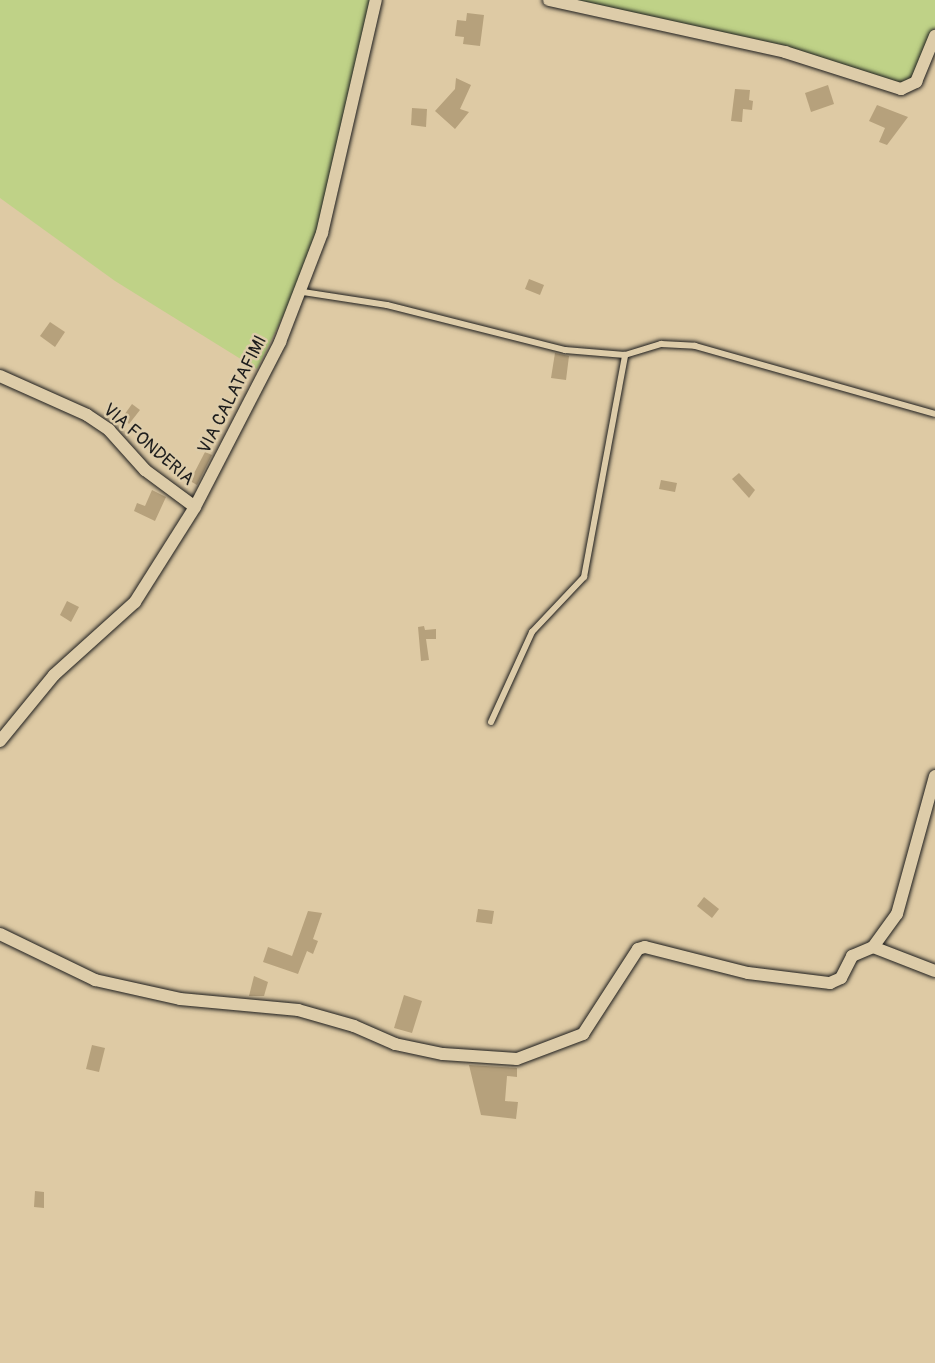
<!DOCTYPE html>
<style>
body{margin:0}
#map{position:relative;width:935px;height:1363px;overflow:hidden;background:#decaa4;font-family:Pangolin,sans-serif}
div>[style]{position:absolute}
.green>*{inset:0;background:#bfd287}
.building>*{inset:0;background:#b6a17c}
.roads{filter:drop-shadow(0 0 2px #1c1c1c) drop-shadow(0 0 2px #1c1c1c)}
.lane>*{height:6px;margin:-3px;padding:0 3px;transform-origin:3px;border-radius:3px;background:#ddcca9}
.street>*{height:12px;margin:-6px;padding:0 6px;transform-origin:6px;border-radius:6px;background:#ddcca9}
span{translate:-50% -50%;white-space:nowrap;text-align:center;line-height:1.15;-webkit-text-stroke:5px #ddcca9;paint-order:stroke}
.street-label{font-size:18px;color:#1c1c1c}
</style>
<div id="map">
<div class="green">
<div style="clip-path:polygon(0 0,371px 0,317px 231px,297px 288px,257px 369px,115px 281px,0 198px)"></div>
<div style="clip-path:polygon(568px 0,935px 0,935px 27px,913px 80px,901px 86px,820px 61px,787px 46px)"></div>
</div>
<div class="building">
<div style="clip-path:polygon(467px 13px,484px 15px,480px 46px,463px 44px,464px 37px,455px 36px,457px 20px,466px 21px)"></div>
<div style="clip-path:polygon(456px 78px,471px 85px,460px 109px,469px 112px,455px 129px,435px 111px,455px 89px)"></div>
<div style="clip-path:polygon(828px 85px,834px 104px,811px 112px,805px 93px)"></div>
<div style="clip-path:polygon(735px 89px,750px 90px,749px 100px,753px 101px,752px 110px,743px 109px,742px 122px,731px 121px)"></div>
<div style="clip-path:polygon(877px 105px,908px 117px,887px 145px,879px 142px,885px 128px,869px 121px)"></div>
<div style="clip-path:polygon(412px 108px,427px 109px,426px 127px,411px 125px)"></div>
<div style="clip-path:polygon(529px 279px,544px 285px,540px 295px,525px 289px)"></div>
<div style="clip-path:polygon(50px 322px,65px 332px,55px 347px,40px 336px)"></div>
<div style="clip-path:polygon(555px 353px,569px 356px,566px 380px,551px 378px)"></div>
<div style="clip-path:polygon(132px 404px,140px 410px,129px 424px,122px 418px)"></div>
<div style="clip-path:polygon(205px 452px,212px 455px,197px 485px,190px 481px)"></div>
<div style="clip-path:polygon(739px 473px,755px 490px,749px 498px,732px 479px)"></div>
<div style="clip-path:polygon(661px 480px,677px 483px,675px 492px,659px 489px)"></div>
<div style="clip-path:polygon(152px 490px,166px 497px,155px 521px,134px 511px,137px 503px,145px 506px)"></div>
<div style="clip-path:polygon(67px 601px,79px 607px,71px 622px,60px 615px)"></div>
<div style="clip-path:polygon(424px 626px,425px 630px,436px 629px,436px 639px,426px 639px,429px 660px,421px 661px,418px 627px)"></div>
<div style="clip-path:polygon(704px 897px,719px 909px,712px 918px,697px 906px)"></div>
<div style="clip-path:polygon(478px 909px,494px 911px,492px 924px,476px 922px)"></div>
<div style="clip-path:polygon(308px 911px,322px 913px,313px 939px,318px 941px,313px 954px,307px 951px,298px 974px,263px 962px,268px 947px,292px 956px)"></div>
<div style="clip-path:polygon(254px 976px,268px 982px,264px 996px,249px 996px)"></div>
<div style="clip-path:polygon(404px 995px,422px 1001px,412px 1033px,394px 1028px)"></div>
<div style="clip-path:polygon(92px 1045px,105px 1048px,99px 1072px,86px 1069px)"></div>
<div style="clip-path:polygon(469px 1065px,517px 1068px,517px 1077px,507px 1076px,505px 1101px,518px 1102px,516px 1119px,481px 1115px)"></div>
<div style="clip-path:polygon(35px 1191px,44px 1192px,44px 1208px,34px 1207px)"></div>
</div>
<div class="roads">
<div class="lane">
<div style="left:303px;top:292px;width:85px;rotate:8.8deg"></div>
<div style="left:387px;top:305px;width:184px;rotate:14.2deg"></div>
<div style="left:565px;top:350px;width:60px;rotate:4.8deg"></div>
<div style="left:625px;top:355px;width:38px;rotate:-17deg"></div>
<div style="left:661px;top:344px;width:34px;rotate:3deg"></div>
<div style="left:695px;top:346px;width:249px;rotate:15.8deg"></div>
<div style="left:491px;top:722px;width:99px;rotate:-65.5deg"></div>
<div style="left:532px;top:632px;width:76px;rotate:-46.6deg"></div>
<div style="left:584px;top:577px;width:226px;rotate:-79.5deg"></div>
</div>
<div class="street">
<div style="left:549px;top:0;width:242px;rotate:12.4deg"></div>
<div style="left:785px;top:52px;width:122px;rotate:17.7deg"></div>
<div style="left:901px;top:89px;width:17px;rotate:-25deg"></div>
<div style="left:916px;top:82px;width:50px;rotate:-67.6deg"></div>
<div style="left:0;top:376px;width:95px;rotate:24.1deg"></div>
<div style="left:87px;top:415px;width:27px;rotate:34deg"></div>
<div style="left:109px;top:430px;width:54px;rotate:48deg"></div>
<div style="left:145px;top:470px;width:62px;rotate:36.5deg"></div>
<div style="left:0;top:741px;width:85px;rotate:-50.7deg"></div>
<div style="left:54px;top:675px;width:109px;rotate:-42deg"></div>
<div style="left:135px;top:602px;width:112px;rotate:-57.7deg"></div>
<div style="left:195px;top:507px;width:186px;rotate:-62.7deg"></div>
<div style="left:280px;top:342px;width:117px;rotate:-68.9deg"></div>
<div style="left:322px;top:233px;width:239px;rotate:-77deg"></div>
<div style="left:0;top:934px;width:106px;rotate:25.8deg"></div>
<div style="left:95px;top:980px;width:87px;rotate:12.6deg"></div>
<div style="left:180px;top:999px;width:119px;rotate:5.3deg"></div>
<div style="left:298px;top:1010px;width:58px;rotate:15.9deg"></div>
<div style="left:354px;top:1026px;width:45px;rotate:23.7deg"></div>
<div style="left:395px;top:1044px;width:49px;rotate:11.8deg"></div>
<div style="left:443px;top:1054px;width:74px;rotate:3.9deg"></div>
<div style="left:517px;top:1059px;width:71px;rotate:-20.7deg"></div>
<div style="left:583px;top:1034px;width:101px;rotate:-57.1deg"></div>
<div style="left:638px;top:949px;width:7px;rotate:-16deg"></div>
<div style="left:645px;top:947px;width:106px;rotate:14.2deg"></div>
<div style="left:748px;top:973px;width:83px;rotate:7deg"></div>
<div style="left:830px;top:983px;width:12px;rotate:-24deg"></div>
<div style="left:841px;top:978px;width:25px;rotate:-63deg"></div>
<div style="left:852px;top:956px;width:23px;rotate:-23deg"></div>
<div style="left:873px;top:947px;width:66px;rotate:21.2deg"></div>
<div style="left:873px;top:947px;width:41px;rotate:-54deg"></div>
<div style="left:897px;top:914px;width:143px;rotate:-74.6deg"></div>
</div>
</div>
<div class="street-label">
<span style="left:233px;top:395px;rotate:-63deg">VIA CALATAFIMI</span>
<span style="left:148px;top:445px;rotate:41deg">VIA FONDERIA</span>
</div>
</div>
